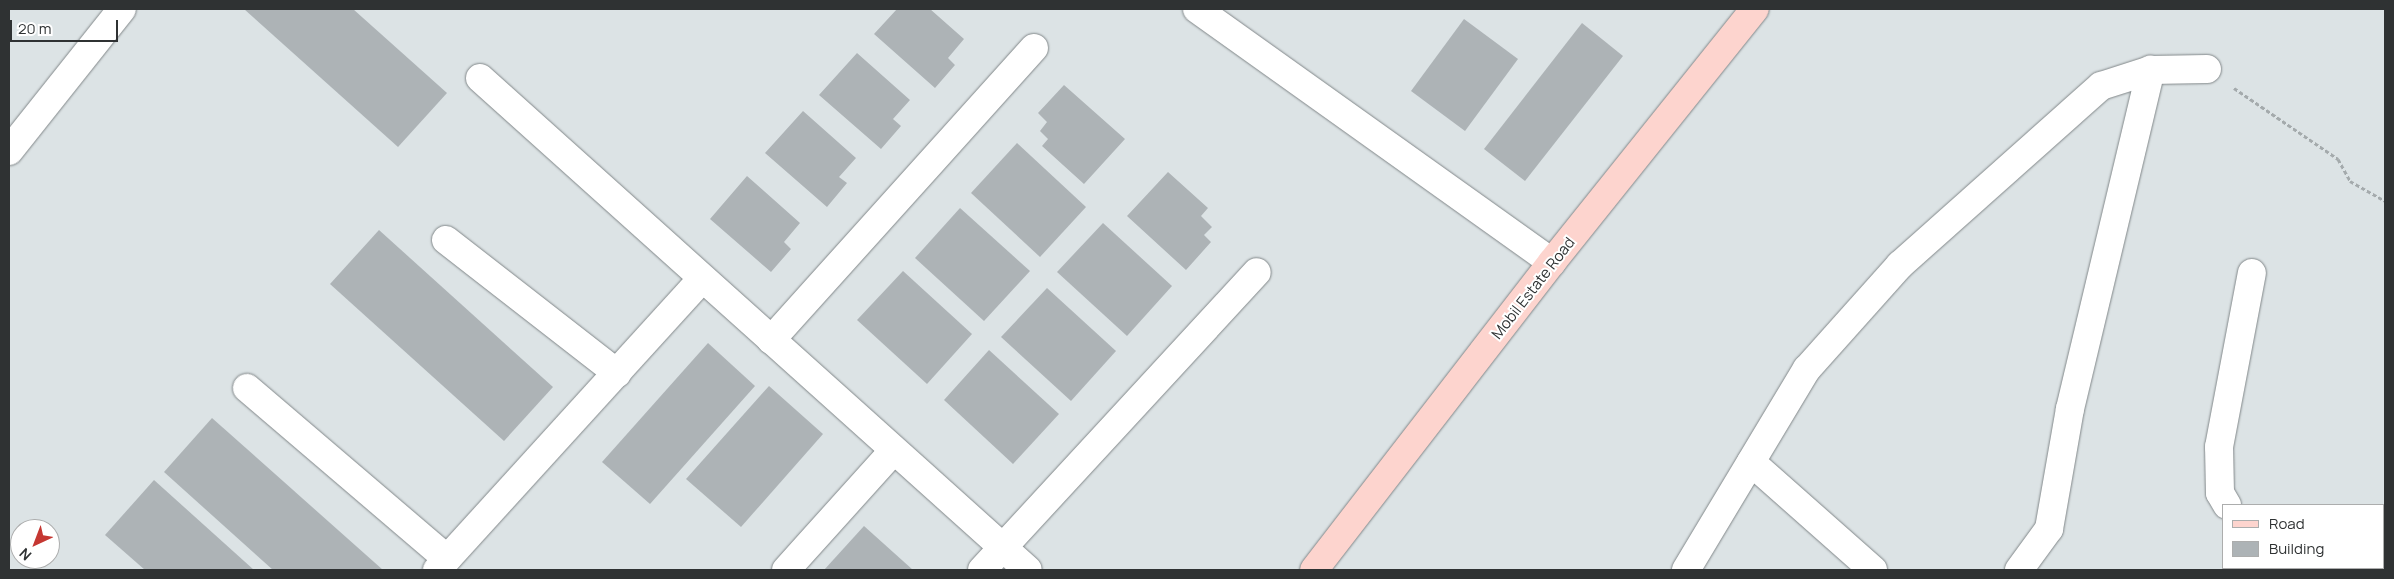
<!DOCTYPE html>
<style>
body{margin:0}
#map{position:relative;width:2394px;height:579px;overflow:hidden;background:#dce3e5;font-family:Manrope,sans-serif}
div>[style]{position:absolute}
.building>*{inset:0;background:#adb3b6}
.path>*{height:3px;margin-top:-1.5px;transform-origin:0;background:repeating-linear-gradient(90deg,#a4aaac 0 4px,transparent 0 6.5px)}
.roads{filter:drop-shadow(0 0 1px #818789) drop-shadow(0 0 1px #818789)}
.minor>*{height:28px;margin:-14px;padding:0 14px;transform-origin:14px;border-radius:14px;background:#fff}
.major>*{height:28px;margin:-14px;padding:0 14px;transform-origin:14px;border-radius:14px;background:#fdd4ce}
span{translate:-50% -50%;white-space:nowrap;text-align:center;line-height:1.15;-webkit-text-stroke:4px #fff;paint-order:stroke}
.street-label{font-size:15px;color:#2f3233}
.frame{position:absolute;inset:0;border:10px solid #2f3233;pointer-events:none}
.legend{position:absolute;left:2222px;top:504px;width:162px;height:65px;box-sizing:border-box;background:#fff;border:1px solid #acadad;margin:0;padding:6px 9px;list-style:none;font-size:15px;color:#2f3233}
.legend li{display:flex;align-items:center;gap:10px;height:25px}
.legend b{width:25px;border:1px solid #acadad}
.north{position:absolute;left:10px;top:519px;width:50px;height:50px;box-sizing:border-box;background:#fff;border:1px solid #acadad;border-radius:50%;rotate:223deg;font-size:14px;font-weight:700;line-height:20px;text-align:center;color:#2f3233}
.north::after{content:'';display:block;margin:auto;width:18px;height:22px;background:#c53732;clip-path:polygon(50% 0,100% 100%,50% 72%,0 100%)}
.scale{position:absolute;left:10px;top:20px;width:108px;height:22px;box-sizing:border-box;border:2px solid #2f3233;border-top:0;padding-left:6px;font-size:15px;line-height:18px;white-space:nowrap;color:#2f3233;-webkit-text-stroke:4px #fff;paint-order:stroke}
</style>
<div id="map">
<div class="building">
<div style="clip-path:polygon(244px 9px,353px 9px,447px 93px,398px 147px)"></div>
<div style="clip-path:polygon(897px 9px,930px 9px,964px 39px,948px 58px,955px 65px,935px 88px,874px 34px)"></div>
<div style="clip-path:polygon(1464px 19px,1518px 59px,1465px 131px,1411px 91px)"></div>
<div style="clip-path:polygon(1582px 23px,1623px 56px,1525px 181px,1484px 149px)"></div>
<div style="clip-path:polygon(857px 53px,910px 100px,893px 119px,901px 126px,881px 149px,819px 95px)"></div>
<div style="clip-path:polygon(1064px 85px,1125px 139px,1084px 184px,1042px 146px,1048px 139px,1040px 131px,1047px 122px,1038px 113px)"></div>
<div style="clip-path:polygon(803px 111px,856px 158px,839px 177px,847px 183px,827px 207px,765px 153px)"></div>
<div style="clip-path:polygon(1017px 143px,1086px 207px,1040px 257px,971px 193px)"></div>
<div style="clip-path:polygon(1168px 172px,1208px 208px,1201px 216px,1212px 227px,1204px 235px,1211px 242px,1186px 270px,1127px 216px)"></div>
<div style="clip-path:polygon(747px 176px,800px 223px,784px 242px,791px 249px,771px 272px,710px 219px)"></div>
<div style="clip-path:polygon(960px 208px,1030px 271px,984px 321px,915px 258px)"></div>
<div style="clip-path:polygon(1103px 223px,1172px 286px,1127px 336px,1057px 272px)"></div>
<div style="clip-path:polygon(379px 230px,553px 387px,504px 441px,330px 284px)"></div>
<div style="clip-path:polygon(903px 271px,972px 334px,927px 384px,857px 320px)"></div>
<div style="clip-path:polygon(1047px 288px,1116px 351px,1071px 401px,1001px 337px)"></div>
<div style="clip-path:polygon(708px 343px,755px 386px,650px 504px,602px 462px)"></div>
<div style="clip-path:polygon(989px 350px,1059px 414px,1013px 464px,944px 400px)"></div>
<div style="clip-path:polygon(769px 386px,823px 434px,741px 527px,686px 479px)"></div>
<div style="clip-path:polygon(212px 418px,383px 570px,273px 570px,164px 472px)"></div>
<div style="clip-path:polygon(154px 480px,254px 570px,145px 570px,105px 535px)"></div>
<div style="clip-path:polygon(864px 526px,913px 570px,824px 570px)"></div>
</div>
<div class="path">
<div style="left:2234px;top:88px;width:126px;rotate:34.3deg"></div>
<div style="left:2338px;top:159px;width:25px;rotate:61deg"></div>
<div style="left:2350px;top:181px;width:40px;rotate:29.7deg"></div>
</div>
<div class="roads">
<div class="minor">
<div style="left:1197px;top:9px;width:436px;rotate:35.5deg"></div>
<div style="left:480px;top:78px;width:736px;rotate:41.92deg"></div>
<div style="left:9px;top:151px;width:181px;rotate:-51.5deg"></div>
<div style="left:446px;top:240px;width:217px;rotate:37.9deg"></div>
<div style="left:771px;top:340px;width:393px;rotate:-48deg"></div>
<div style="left:247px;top:388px;width:263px;rotate:40.5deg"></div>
<div style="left:1751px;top:462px;width:163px;rotate:41.5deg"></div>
<div style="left:2227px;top:505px;width:14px;rotate:-120deg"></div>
<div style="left:2220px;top:493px;width:46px;rotate:-91.2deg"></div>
<div style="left:2219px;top:447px;width:177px;rotate:-79.3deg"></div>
<div style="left:2274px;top:568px;width:4px;rotate:34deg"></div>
<div style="left:437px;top:570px;width:394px;rotate:-47.7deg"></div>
<div style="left:786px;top:570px;width:161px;rotate:-48deg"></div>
<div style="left:982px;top:570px;width:405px;rotate:-47.3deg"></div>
<div style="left:1686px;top:570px;width:235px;rotate:-59deg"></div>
<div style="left:1807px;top:369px;width:140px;rotate:-48.2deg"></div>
<div style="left:1900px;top:265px;width:269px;rotate:-41.7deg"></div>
<div style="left:2101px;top:86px;width:52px;rotate:-17.7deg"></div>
<div style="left:2151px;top:70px;width:56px;rotate:-1deg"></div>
<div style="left:2019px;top:570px;width:51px;rotate:-53.8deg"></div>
<div style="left:2049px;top:529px;width:122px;rotate:-80.1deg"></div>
<div style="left:2070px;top:409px;width:349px;rotate:-76.6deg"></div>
</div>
<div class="major">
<div style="left:1314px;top:570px;width:389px;rotate:-52.3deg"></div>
<div style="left:1552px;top:262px;width:324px;rotate:-51.3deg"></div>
</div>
</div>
<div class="street-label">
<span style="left:1533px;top:288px;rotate:-52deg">Mobil Estate Road</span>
</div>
<div class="frame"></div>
<ul class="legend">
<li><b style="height:6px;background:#fdd4ce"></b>Road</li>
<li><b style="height:14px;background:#adb3b6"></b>Building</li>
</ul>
<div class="north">N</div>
<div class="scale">20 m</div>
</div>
